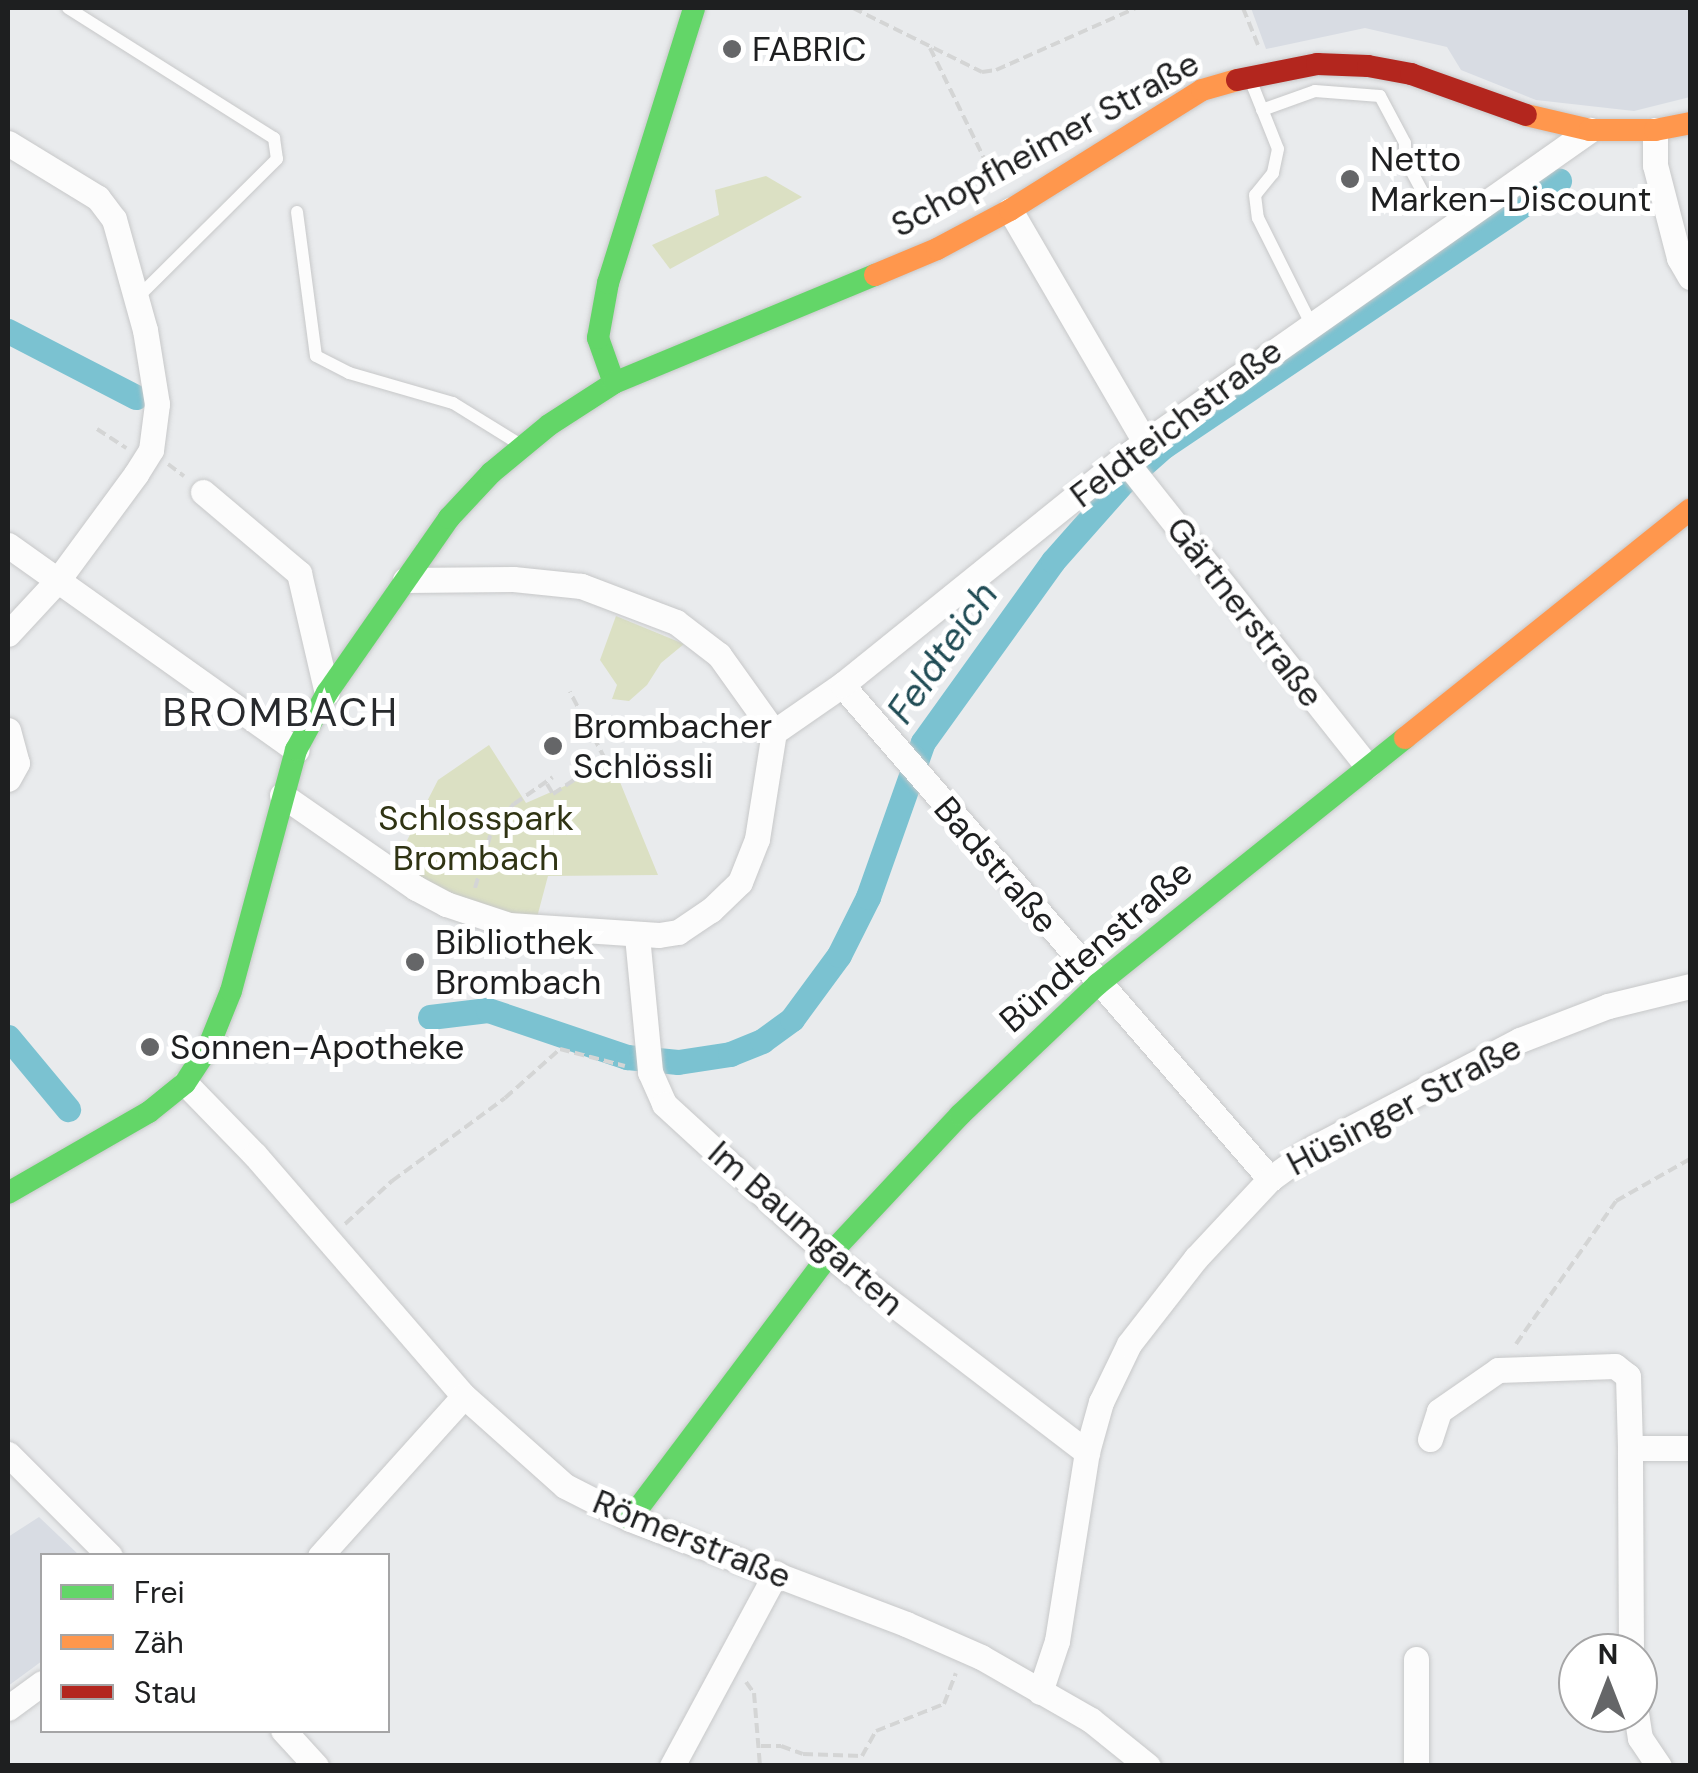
<!DOCTYPE html>
<meta charset="utf-8">
<style>
body{margin:0}
#map{position:relative;width:1698px;height:1773px;overflow:hidden;background:#e9ebed;font-family:"DM Sans",sans-serif}
div>[style]{position:absolute}
.built>*{inset:0;background:#d8dce3}
.green>*{inset:0;background:#dbe0c3}
.canal>*{height:25px;margin:-12.5px;padding:0 12.5px;transform-origin:12.5px;border-radius:12.5px;background:#7bc2d1}
.path>*{height:4px;margin-top:-2px;transform-origin:0;background:repeating-linear-gradient(90deg,#d4d5d5 0 10px,transparent 0 15px)}
.roads{filter:drop-shadow(0 0 2px #c7c8c9) drop-shadow(0 0 2px #c7c8c9)}
.lane>*{height:12px;margin:-6px;padding:0 6px;transform-origin:6px;border-radius:6px;background:#fcfcfc}
.street>*{height:25px;margin:-12.5px;padding:0 12.5px;transform-origin:12.5px;border-radius:12.5px;background:#fcfcfc}
.fast>*{height:22px;margin:-11px;padding:0 11px;transform-origin:11px;border-radius:11px;background:#63d668}
.slow>*{height:22px;margin:-11px;padding:0 11px;transform-origin:11px;border-radius:11px;background:#ff974d}
.jam>*{height:22px;margin:-11px;padding:0 11px;transform-origin:11px;border-radius:11px;background:#b3261e}
.dots>*{width:28px;height:28px;translate:-50% -50%;box-sizing:border-box;border:5px solid #fff;border-radius:50%}
span{translate:-50% -50%;white-space:nowrap;text-align:center;line-height:1.15;-webkit-text-stroke:10px #fff;paint-order:stroke}
.poi-label{font-size:35px;color:#1e1f20}
.left{translate:0 -50%;text-align:left}
.street-label{font-size:35px;color:#1e1f20}
.park-label{font-size:35px;color:#303414}
.water-label{font-size:38px;color:#204c55;font-style:italic}
.quarter-label{font-size:40px;color:#282a2d;letter-spacing:2.5px}
.frame{position:absolute;inset:0;border:10px solid #1e1f20;pointer-events:none}
.legend{position:absolute;left:40px;top:1553px;width:350px;height:180px;box-sizing:border-box;background:#fff;border:2px solid #a5a5a6;margin:0;padding:12px 18px;list-style:none;font-size:30px;color:#1e1f20}
.legend li{display:flex;align-items:center;gap:20px;height:50px}
.legend b{width:50px;border:2px solid #a5a5a6}
.north{position:absolute;left:1558px;top:1633px;width:100px;height:100px;box-sizing:border-box;background:#fff;border:2px solid #a5a5a6;border-radius:50%;rotate:0deg;font-size:28px;font-weight:700;line-height:40px;text-align:center;color:#1e1f20}
.north::after{content:'';display:block;margin:auto;width:35px;height:45px;background:#656668;clip-path:polygon(50% 0,100% 100%,50% 72%,0 100%)}
</style>
<div id="map">
<div class="built">
<div style="clip-path:polygon(1251px 8px,1690px 8px,1690px 97px,1634px 111px,1536px 100px,1461px 70px,1447px 47px,1365px 28px,1266px 49px)"></div>
<div style="clip-path:polygon(39px 1517px,79px 1555px,42px 1556px,42px 1661px,8px 1686px,8px 1537px)"></div>
</div>
<div class="green">
<div style="clip-path:polygon(766px 176px,802px 197px,670px 269px,652px 245px,719px 215px,715px 190px)"></div>
<div style="clip-path:polygon(616px 616px,684px 644px,661px 663px,647px 685px,629px 701px,612px 699px,617px 685px,600px 660px)"></div>
<div style="clip-path:polygon(489px 745px,526px 803px,613px 765px,658px 875px,548px 876px,536px 921px,476px 908px,395px 864px,438px 780px)"></div>
</div>
<div class="canal">
<div style="left:8px;top:331px;width:144px;rotate:27.3deg"></div>
<div style="left:430px;top:1017px;width:58px;rotate:-6.9deg"></div>
<div style="left:488px;top:1010px;width:147px;rotate:18.7deg"></div>
<div style="left:627px;top:1057px;width:51px;rotate:5.6deg"></div>
<div style="left:678px;top:1062px;width:53px;rotate:-8.7deg"></div>
<div style="left:730px;top:1054px;width:35px;rotate:-22deg"></div>
<div style="left:762px;top:1041px;width:37px;rotate:-36deg"></div>
<div style="left:792px;top:1019px;width:79px;rotate:-53.7deg"></div>
<div style="left:839px;top:955px;width:65px;rotate:-63.4deg"></div>
<div style="left:868px;top:897px;width:164px;rotate:-70.5deg"></div>
<div style="left:923px;top:742px;width:223px;rotate:-54.3deg"></div>
<div style="left:1053px;top:561px;width:106px;rotate:-48.5deg"></div>
<div style="left:1123px;top:482px;width:55px;rotate:-41.3deg"></div>
<div style="left:1164px;top:446px;width:476px;rotate:-33.9deg"></div>
<div style="left:8px;top:1037px;width:94px;rotate:50.2deg"></div>
</div>
<div class="path">
<div style="left:853px;top:8px;width:144px;rotate:26.4deg"></div>
<div style="left:982px;top:72px;width:14px;rotate:-8deg"></div>
<div style="left:996px;top:70px;width:153px;rotate:-23.9deg"></div>
<div style="left:1243px;top:8px;width:40px;rotate:68deg"></div>
<div style="left:930px;top:48px;width:150px;rotate:63.9deg"></div>
<div style="left:97px;top:429px;width:35px;rotate:33deg"></div>
<div style="left:168px;top:464px;width:20px;rotate:37deg"></div>
<div style="left:547px;top:784px;width:12px;rotate:59deg"></div>
<div style="left:553px;top:794px;width:63px;rotate:-33.9deg"></div>
<div style="left:605px;top:759px;width:76px;rotate:-117.6deg"></div>
<div style="left:475px;top:888px;width:57px;rotate:-73.8deg"></div>
<div style="left:491px;top:833px;width:37px;rotate:-52deg"></div>
<div style="left:514px;top:804px;width:47px;rotate:-34.7deg"></div>
<div style="left:345px;top:1224px;width:64px;rotate:-42.5deg"></div>
<div style="left:392px;top:1181px;width:140px;rotate:-36.3deg"></div>
<div style="left:505px;top:1098px;width:74px;rotate:-41.7deg"></div>
<div style="left:560px;top:1049px;width:67px;rotate:14.7deg"></div>
<div style="left:1516px;top:1344px;width:174px;rotate:-55deg"></div>
<div style="left:1616px;top:1201px;width:85px;rotate:-29.6deg"></div>
<div style="left:746px;top:1682px;width:14px;rotate:54deg"></div>
<div style="left:754px;top:1693px;width:73px;rotate:85.3deg"></div>
<div style="left:761px;top:1746px;width:20px"></div>
<div style="left:781px;top:1746px;width:23px;rotate:20deg"></div>
<div style="left:803px;top:1754px;width:59px;rotate:1.9deg"></div>
<div style="left:862px;top:1756px;width:29px;rotate:-61deg"></div>
<div style="left:876px;top:1731px;width:73px;rotate:-21.7deg"></div>
<div style="left:944px;top:1704px;width:33px;rotate:-69deg"></div>
</div>
<div class="roads">
<div class="lane">
<div style="left:68px;top:8px;width:244px;rotate:32.3deg"></div>
<div style="left:274px;top:138px;width:21px;rotate:82deg"></div>
<div style="left:277px;top:159px;width:197px;rotate:135.2deg"></div>
<div style="left:1250px;top:79px;width:75px;rotate:68.2deg"></div>
<div style="left:1278px;top:149px;width:25px;rotate:102deg"></div>
<div style="left:1273px;top:173px;width:28px;rotate:129deg"></div>
<div style="left:1255px;top:195px;width:23px;rotate:83deg"></div>
<div style="left:1258px;top:218px;width:119px;rotate:63.4deg"></div>
<div style="left:1262px;top:110px;width:56px;rotate:-19.7deg"></div>
<div style="left:1315px;top:91px;width:65px;rotate:4.4deg"></div>
<div style="left:1380px;top:96px;width:53px;rotate:62deg"></div>
<div style="left:1405px;top:143px;width:16px;rotate:90deg"></div>
<div style="left:1405px;top:159px;width:38px;rotate:62deg"></div>
<div style="left:297px;top:212px;width:145px;rotate:82.5deg"></div>
<div style="left:316px;top:356px;width:37px;rotate:27deg"></div>
<div style="left:349px;top:373px;width:108px;rotate:16.1deg"></div>
<div style="left:453px;top:403px;width:80px;rotate:31.7deg"></div>
</div>
<div class="street">
<div style="left:1655px;top:130px;width:35px;rotate:90deg"></div>
<div style="left:1655px;top:165px;width:96px;rotate:75.5deg"></div>
<div style="left:1679px;top:258px;width:22px;rotate:60deg"></div>
<div style="left:8px;top:143px;width:105px;rotate:31.4deg"></div>
<div style="left:98px;top:198px;width:26px;rotate:53deg"></div>
<div style="left:114px;top:219px;width:115px;rotate:74.4deg"></div>
<div style="left:145px;top:330px;width:75px;rotate:80.8deg"></div>
<div style="left:157px;top:404px;width:46px;rotate:97.4deg"></div>
<div style="left:151px;top:450px;width:28px;rotate:122deg"></div>
<div style="left:136px;top:474px;width:133px;rotate:126.4deg"></div>
<div style="left:57px;top:581px;width:72px;rotate:132.8deg"></div>
<div style="left:1010px;top:210px;width:268px;rotate:59.8deg"></div>
<div style="left:1123px;top:458px;width:393px;rotate:51.6deg"></div>
<div style="left:203px;top:492px;width:126px;rotate:40.2deg"></div>
<div style="left:299px;top:573px;width:123px;rotate:76.9deg"></div>
<div style="left:8px;top:545px;width:354px;rotate:35.4deg"></div>
<div style="left:842px;top:685px;width:654px;rotate:49.09deg"></div>
<div style="left:8px;top:730px;width:34px;rotate:75deg"></div>
<div style="left:17px;top:763px;width:18px;rotate:119deg"></div>
<div style="left:774px;top:732px;width:83px;rotate:-34.7deg"></div>
<div style="left:842px;top:685px;width:361px;rotate:-38.9deg"></div>
<div style="left:1123px;top:458px;width:571px;rotate:-35.08deg"></div>
<div style="left:282px;top:795px;width:163px;rotate:34.8deg"></div>
<div style="left:416px;top:888px;width:34px;rotate:28deg"></div>
<div style="left:446px;top:904px;width:66px;rotate:18.4deg"></div>
<div style="left:509px;top:925px;width:150px;rotate:3.8deg"></div>
<div style="left:659px;top:935px;width:19px;rotate:-9deg"></div>
<div style="left:678px;top:932px;width:40px;rotate:-34deg"></div>
<div style="left:711px;top:910px;width:40px;rotate:-44deg"></div>
<div style="left:740px;top:882px;width:46px;rotate:-68.4deg"></div>
<div style="left:757px;top:839px;width:108px;rotate:-81deg"></div>
<div style="left:774px;top:732px;width:95px;rotate:-125.5deg"></div>
<div style="left:719px;top:655px;width:54px;rotate:-142.5deg"></div>
<div style="left:676px;top:622px;width:102px;rotate:-159.2deg"></div>
<div style="left:581px;top:586px;width:68px;rotate:-174.1deg"></div>
<div style="left:513px;top:579px;width:108px;rotate:179.5deg"></div>
<div style="left:637px;top:936px;width:137px;rotate:84.5deg"></div>
<div style="left:650px;top:1072px;width:35px;rotate:66deg"></div>
<div style="left:664px;top:1104px;width:224px;rotate:42.5deg"></div>
<div style="left:829px;top:1255px;width:325px;rotate:37.4deg"></div>
<div style="left:185px;top:1083px;width:100px;rotate:45.8deg"></div>
<div style="left:255px;top:1155px;width:319px;rotate:49.1deg"></div>
<div style="left:464px;top:1396px;width:135px;rotate:41.7deg"></div>
<div style="left:565px;top:1486px;width:73px;rotate:26.9deg"></div>
<div style="left:630px;top:1519px;width:295px;rotate:20.8deg"></div>
<div style="left:906px;top:1624px;width:82px;rotate:23.7deg"></div>
<div style="left:981px;top:1657px;width:127px;rotate:29.8deg"></div>
<div style="left:1091px;top:1720px;width:73px;rotate:38.9deg"></div>
<div style="left:1430px;top:1439px;width:29px;rotate:-72deg"></div>
<div style="left:1439px;top:1411px;width:72px;rotate:-34.8deg"></div>
<div style="left:1498px;top:1370px;width:117px;rotate:-2deg"></div>
<div style="left:1615px;top:1366px;width:16px;rotate:38deg"></div>
<div style="left:1628px;top:1376px;width:72px;rotate:88.4deg"></div>
<div style="left:8px;top:1454px;width:144px;rotate:45deg"></div>
<div style="left:320px;top:1556px;width:215px;rotate:-48deg"></div>
<div style="left:1631px;top:1653px;width:205px;rotate:-90.3deg"></div>
<div style="left:1630px;top:1448px;width:60px"></div>
<div style="left:1416px;top:1659px;width:107px;rotate:90deg"></div>
<div style="left:1040px;top:1692px;width:54px;rotate:-71.6deg"></div>
<div style="left:1057px;top:1641px;width:191px;rotate:-81deg"></div>
<div style="left:1087px;top:1452px;width:52px;rotate:-74.4deg"></div>
<div style="left:1101px;top:1402px;width:64px;rotate:-64.2deg"></div>
<div style="left:1129px;top:1344px;width:109px;rotate:-52.1deg"></div>
<div style="left:1196px;top:1258px;width:108px;rotate:-46.9deg"></div>
<div style="left:1270px;top:1179px;width:53px;rotate:-35.8deg"></div>
<div style="left:1313px;top:1148px;width:233px;rotate:-27.6deg"></div>
<div style="left:1520px;top:1040px;width:94px;rotate:-21.1deg"></div>
<div style="left:1608px;top:1006px;width:84px;rotate:-13.7deg"></div>
<div style="left:8px;top:1708px;width:42px;rotate:-36.3deg"></div>
<div style="left:1636px;top:1713px;width:25px;rotate:81deg"></div>
<div style="left:1640px;top:1738px;width:34px;rotate:56deg"></div>
<div style="left:283px;top:1730px;width:49px;rotate:47.5deg"></div>
<div style="left:672px;top:1766px;width:219px;rotate:-61.7deg"></div>
</div>
<div class="fast">
<div style="left:614px;top:383px;width:48px;rotate:-109.6deg"></div>
<div style="left:598px;top:338px;width:56px;rotate:-79.7deg"></div>
<div style="left:608px;top:283px;width:288px;rotate:-72.6deg"></div>
<div style="left:8px;top:1193px;width:163px;rotate:-29.9deg"></div>
<div style="left:149px;top:1112px;width:46px;rotate:-38.9deg"></div>
<div style="left:185px;top:1083px;width:42px;rotate:-56.7deg"></div>
<div style="left:208px;top:1048px;width:61px;rotate:-68deg"></div>
<div style="left:231px;top:991px;width:250px;rotate:-74.9deg"></div>
<div style="left:296px;top:750px;width:65px;rotate:-61.5deg"></div>
<div style="left:327px;top:693px;width:213px;rotate:-55.1deg"></div>
<div style="left:449px;top:518px;width:62px;rotate:-47deg"></div>
<div style="left:491px;top:473px;width:75px;rotate:-39.6deg"></div>
<div style="left:549px;top:425px;width:77px;rotate:-32.9deg"></div>
<div style="left:614px;top:383px;width:282px;rotate:-22.5deg"></div>
<div style="left:630px;top:1519px;width:331px;rotate:-53deg"></div>
<div style="left:829px;top:1255px;width:192px;rotate:-46.9deg"></div>
<div style="left:960px;top:1115px;width:190px;rotate:-43.5deg"></div>
<div style="left:1098px;top:984px;width:393px;rotate:-38.7deg"></div>
</div>
<div class="slow">
<div style="left:1526px;top:115px;width:66px;rotate:13.2deg"></div>
<div style="left:1590px;top:130px;width:65px"></div>
<div style="left:1655px;top:130px;width:36px;rotate:-11deg"></div>
<div style="left:875px;top:275px;width:67px;rotate:-22.8deg"></div>
<div style="left:937px;top:249px;width:83px;rotate:-28.1deg"></div>
<div style="left:1010px;top:210px;width:226px;rotate:-32deg"></div>
<div style="left:1202px;top:90px;width:36px;rotate:-16deg"></div>
<div style="left:1405px;top:738px;width:365px;rotate:-38.7deg"></div>
</div>
<div class="jam">
<div style="left:1237px;top:80px;width:82px;rotate:-11.3deg"></div>
<div style="left:1317px;top:64px;width:51px;rotate:2.2deg"></div>
<div style="left:1368px;top:66px;width:44px;rotate:10.5deg"></div>
<div style="left:1411px;top:74px;width:122px;rotate:19.6deg"></div>
</div>
</div>
<div class="dots">
<div style="left:732px;top:49px;background:#656668"></div>
<div style="left:1350px;top:179px;background:#656668"></div>
<div style="left:553px;top:746px;background:#656668"></div>
<div style="left:415px;top:962px;background:#656668"></div>
<div style="left:150px;top:1047px;background:#656668"></div>
</div>
<div class="poi-label">
<span class="left" style="left:752px;top:49px">FABRIC</span>
<span class="left" style="left:1370px;top:179px">Netto<br>Marken-Discount</span>
<span class="left" style="left:573px;top:746px">Brombacher<br>Schlössli</span>
<span class="left" style="left:435px;top:962px">Bibliothek<br>Brombach</span>
<span class="left" style="left:170px;top:1047px">Sonnen-Apotheke</span>
</div>
<div class="street-label">
<span style="left:1045px;top:144px;rotate:-29deg">Schopfheimer Straße</span>
<span style="left:1176px;top:423px;rotate:-37deg">Feldteichstraße</span>
<span style="left:1245px;top:612px;rotate:52deg">Gärtnerstraße</span>
<span style="left:996px;top:865px;rotate:49deg">Badstraße</span>
<span style="left:1096px;top:946px;rotate:-41deg">Bündtenstraße</span>
<span style="left:1404px;top:1105px;rotate:-28deg">Hüsinger Straße</span>
<span style="left:806px;top:1228px;rotate:41deg">Im Baumgarten</span>
<span style="left:692px;top:1539px;rotate:22deg">Römerstraße</span>
</div>
<div class="park-label">
<span style="left:476px;top:838px">Schlosspark<br>Brombach</span>
</div>
<div class="water-label">
<span style="left:943px;top:653px;rotate:-55deg">Feldteich</span>
</div>
<div class="quarter-label">
<span style="left:281px;top:712px">BROMBACH</span>
</div>
<div class="frame"></div>
<ul class="legend">
<li><b style="height:12px;background:#63d668"></b>Frei</li>
<li><b style="height:12px;background:#ff974d"></b>Zäh</li>
<li><b style="height:12px;background:#b3261e"></b>Stau</li>
</ul>
<div class="north">N</div>
</div>
